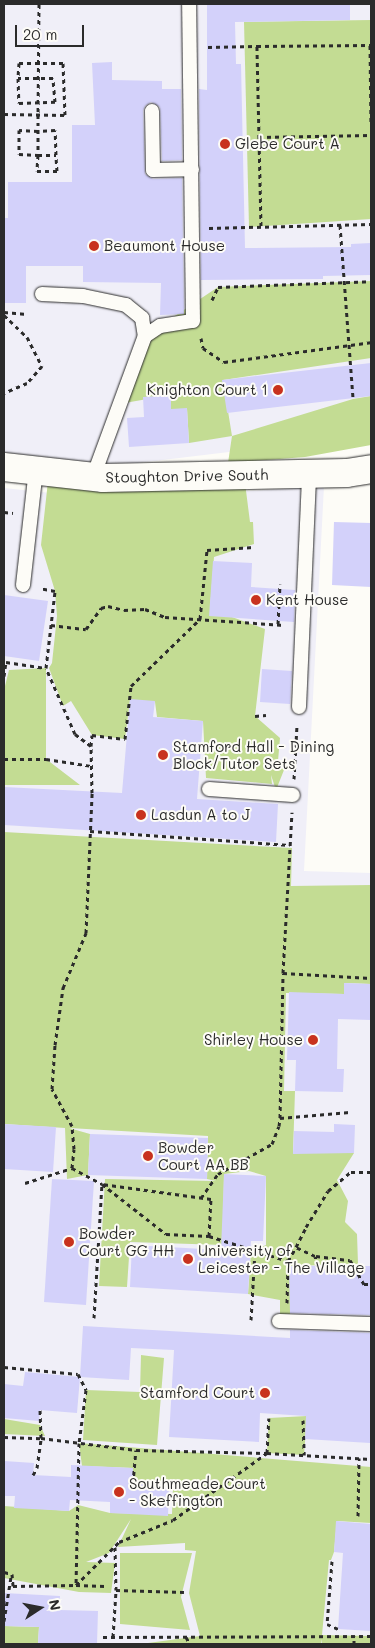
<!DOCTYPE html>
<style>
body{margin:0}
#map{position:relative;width:375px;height:1648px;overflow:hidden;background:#fdfcf7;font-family:Mali,sans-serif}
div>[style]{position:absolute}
.built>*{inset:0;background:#f0eff8}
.green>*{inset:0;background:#c3dc93}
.building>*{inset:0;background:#d3d1fa}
.path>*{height:3px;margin-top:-1.5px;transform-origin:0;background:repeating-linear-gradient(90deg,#2b2b2b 0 4px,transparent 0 8px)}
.roads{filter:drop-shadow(0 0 1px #2b2b2b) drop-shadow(0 0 1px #2b2b2b)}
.service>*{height:14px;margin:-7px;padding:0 7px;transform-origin:7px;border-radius:7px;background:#fdfcf7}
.minor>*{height:28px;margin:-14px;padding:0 14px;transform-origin:14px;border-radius:14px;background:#fdfcf7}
.dots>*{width:14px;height:14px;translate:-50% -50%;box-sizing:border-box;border:2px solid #fdfcf7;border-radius:50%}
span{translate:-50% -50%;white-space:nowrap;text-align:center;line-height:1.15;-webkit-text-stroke:4px #fdfcf7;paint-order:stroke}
.poi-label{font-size:15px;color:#2b2b2b}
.left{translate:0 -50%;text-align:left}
.right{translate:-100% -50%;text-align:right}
.street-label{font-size:15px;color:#2b2b2b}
.frame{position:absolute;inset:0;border:5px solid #2b2b2b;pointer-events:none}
.north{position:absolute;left:15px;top:1583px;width:50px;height:50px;-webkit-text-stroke:4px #fdfcf7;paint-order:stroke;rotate:79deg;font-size:14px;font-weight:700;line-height:20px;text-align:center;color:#2b2b2b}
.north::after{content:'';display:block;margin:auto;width:18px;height:22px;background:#2b2b2b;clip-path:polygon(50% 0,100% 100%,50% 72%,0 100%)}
.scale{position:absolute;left:15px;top:25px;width:69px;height:22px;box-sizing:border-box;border:2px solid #2b2b2b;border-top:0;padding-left:6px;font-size:15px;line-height:18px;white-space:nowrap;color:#2b2b2b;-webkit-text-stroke:4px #fdfcf7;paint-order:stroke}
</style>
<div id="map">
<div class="built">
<div style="clip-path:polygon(4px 4px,371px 4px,371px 435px,96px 468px,4px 457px)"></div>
<div style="clip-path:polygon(324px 486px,304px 871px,371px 873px,371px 1644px,4px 1644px,4px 488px,116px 500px)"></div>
</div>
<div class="green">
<div style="clip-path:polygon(371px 20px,371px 219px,249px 227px,244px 22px)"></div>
<div style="clip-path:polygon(371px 281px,371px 358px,223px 380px,232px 436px,353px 399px,371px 396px,371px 445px,305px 457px,228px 463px,232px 436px,189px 443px,187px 409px,171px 409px,170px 395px,119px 404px,145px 336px,218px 287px)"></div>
<div style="clip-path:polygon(49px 472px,244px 475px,250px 522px,248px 522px,253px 522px,254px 544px,214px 557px,210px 609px,265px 629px,255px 716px,280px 738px,278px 761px,284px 770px,276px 790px,271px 775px,272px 784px,206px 778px,203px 721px,157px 717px,155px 702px,130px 700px,125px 739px,92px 735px,71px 701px,63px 706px,49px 668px,52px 663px,57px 616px,55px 591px,41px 545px)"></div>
<div style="clip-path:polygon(46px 668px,46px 759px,80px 785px,4px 785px,4px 690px,9px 670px)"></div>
<div style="clip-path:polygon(4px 832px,292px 848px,291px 886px,371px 885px,371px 984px,345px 983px,344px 994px,286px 993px,284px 1091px,295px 1091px,293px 1153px,354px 1153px,337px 1180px,348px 1201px,345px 1222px,357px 1234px,358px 1264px,290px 1266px,290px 1314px,280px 1314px,280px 1300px,248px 1294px,251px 1252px,266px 1245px,266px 1176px,249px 1171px,224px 1174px,223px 1245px,130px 1242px,127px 1287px,99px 1286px,105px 1179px,216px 1181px,207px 1179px,208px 1136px,69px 1128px,90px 1134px,88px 1175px,67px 1179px,65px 1128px,4px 1124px)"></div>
<div style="clip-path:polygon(141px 1355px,164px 1358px,157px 1445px,83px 1440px,86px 1390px,140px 1392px)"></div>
<div style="clip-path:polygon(307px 1416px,304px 1455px,267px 1453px,269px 1418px)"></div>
<div style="clip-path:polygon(4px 1419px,40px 1425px,45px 1436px,4px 1434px)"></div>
<div style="clip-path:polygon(79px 1443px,371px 1467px,371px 1523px,337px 1521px,334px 1552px,331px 1560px,329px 1560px,322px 1635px,371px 1636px,371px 1644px,322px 1644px,322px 1639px,321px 1644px,109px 1644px,148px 1643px,200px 1636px,189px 1593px,196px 1551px,185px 1550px,185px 1543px,118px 1547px,131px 1519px,109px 1553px,86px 1562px,115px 1563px,111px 1593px,79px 1592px,4px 1578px,4px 1506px,69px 1511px,78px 1505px,110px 1513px,172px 1514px,173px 1486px,169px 1481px,133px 1483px,133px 1468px,82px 1466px)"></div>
<div style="clip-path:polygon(120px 1553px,192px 1553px,181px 1597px,190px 1630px,120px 1624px)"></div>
<div style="clip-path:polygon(4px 1626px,39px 1627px,38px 1643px,83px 1644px,4px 1644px)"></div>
</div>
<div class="building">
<div style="clip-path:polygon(207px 4px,350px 4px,350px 20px,235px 22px,236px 64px,241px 64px,245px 248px,351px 247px,351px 244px,371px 243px,371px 275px,323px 276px,323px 279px,201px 280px,199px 89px,207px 90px)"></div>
<div style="clip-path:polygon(112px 62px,112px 80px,162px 81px,162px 89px,181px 89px,182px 160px,162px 161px,160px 107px,151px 102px,145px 106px,143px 111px,145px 174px,153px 179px,182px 178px,184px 314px,160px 315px,161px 283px,83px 282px,83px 266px,26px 266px,26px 303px,4px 303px,4px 218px,8px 218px,8px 182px,72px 182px,72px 125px,95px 125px,92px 63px)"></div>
<div style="clip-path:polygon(371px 363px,371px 396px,227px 413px,222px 380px)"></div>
<div style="clip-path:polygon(171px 395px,171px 409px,187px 408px,189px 443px,129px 447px,127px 418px,144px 417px,143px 397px)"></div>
<div style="clip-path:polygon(334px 522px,371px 523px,371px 587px,332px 585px)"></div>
<div style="clip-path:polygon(213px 561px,252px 563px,251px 587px,295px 590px,294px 622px,209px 616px)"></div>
<div style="clip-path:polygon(4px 595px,48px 601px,39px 661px,4px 656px)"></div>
<div style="clip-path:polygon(262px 669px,292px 671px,290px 704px,260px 702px)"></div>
<div style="clip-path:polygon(130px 699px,155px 701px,153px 717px,203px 721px,197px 799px,278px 804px,276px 842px,4px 825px,4px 787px,122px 793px)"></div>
<div style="clip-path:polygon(344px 983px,371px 984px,371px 1020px,338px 1019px,337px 1069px,344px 1069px,343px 1092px,295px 1091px,296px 1060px,287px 1060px,289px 992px,344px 994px)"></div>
<div style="clip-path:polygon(4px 1124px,56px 1127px,53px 1172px,4px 1169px)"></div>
<div style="clip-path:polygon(334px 1124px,355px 1125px,354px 1153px,293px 1154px,294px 1131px,334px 1132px)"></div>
<div style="clip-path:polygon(90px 1134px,208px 1138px,207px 1179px,88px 1175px)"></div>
<div style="clip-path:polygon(224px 1174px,266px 1176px,263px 1241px,251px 1241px,248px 1294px,130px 1287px,132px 1245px,221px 1250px)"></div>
<div style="clip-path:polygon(52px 1179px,94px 1181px,86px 1305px,44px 1302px)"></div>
<div style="clip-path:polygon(289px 1266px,371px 1266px,371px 1315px,290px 1313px)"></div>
<div style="clip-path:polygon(83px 1326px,290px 1338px,290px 1330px,371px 1333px,370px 1443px,305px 1439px,306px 1416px,260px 1413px,259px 1442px,169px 1437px,174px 1350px,131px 1348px,129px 1380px,80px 1377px)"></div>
<div style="clip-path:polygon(25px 1372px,80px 1377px,77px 1413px,40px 1410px,39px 1421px,4px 1418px,4px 1384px,23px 1386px)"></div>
<div style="clip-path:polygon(4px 1461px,34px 1463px,33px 1475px,71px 1477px,71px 1465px,133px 1468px,133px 1483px,169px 1481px,168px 1516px,110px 1513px,110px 1502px,70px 1500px,69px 1511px,14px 1508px,15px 1496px,4px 1496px)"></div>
<div style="clip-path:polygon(336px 1521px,371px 1524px,371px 1631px,338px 1629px,343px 1553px,334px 1552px)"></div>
<div style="clip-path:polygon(4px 1593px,60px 1596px,59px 1610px,98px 1611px,97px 1644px,38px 1643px,39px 1627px,4px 1626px)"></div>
</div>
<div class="path">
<div style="left:39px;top:4px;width:110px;rotate:90.5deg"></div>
<div style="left:38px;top:114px;width:41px;rotate:90deg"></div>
<div style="left:38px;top:155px;width:16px;rotate:94deg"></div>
<div style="left:37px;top:171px;width:20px"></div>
<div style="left:57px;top:171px;width:16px;rotate:-94deg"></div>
<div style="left:56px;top:155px;width:25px;rotate:-92deg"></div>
<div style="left:55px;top:130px;width:17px;rotate:177deg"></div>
<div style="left:38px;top:131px;width:19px;rotate:-177deg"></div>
<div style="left:19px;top:130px;width:24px;rotate:90deg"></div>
<div style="left:19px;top:154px;width:19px;rotate:3deg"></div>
<div style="left:38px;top:155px;width:18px"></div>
<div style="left:208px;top:47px;width:49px;rotate:-1.2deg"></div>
<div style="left:4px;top:114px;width:61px;rotate:0.9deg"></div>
<div style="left:65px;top:115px;width:52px;rotate:-92.2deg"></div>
<div style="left:63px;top:63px;width:44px;rotate:180deg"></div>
<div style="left:19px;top:63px;width:15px;rotate:94deg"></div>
<div style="left:18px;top:78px;width:25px;rotate:88deg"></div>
<div style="left:19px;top:103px;width:36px;rotate:-2deg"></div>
<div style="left:55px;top:102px;width:24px;rotate:-95deg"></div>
<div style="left:53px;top:78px;width:35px;rotate:180deg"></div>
<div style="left:259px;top:137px;width:112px;rotate:-1deg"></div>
<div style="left:340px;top:225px;width:174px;rotate:85.7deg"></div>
<div style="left:261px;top:226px;width:180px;rotate:-91.3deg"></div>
<div style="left:257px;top:46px;width:113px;rotate:-0.5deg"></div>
<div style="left:370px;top:45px;width:79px;rotate:89.3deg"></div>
<div style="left:209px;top:228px;width:162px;rotate:-1.4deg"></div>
<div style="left:212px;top:300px;width:14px;rotate:-65deg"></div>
<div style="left:218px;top:287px;width:153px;rotate:-2.2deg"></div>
<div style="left:4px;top:312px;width:23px;rotate:5deg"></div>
<div style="left:4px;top:315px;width:32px;rotate:44deg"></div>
<div style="left:27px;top:337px;width:33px;rotate:63deg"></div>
<div style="left:42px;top:366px;width:23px;rotate:131deg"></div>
<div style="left:27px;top:383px;width:25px;rotate:157deg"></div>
<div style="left:201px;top:338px;width:10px;rotate:79deg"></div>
<div style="left:203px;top:348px;width:25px;rotate:34deg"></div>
<div style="left:224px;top:362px;width:148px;rotate:-7.7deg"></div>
<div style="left:4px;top:512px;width:9px;rotate:6deg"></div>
<div style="left:278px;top:624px;width:40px;rotate:-87.1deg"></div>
<div style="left:51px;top:625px;width:35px;rotate:7deg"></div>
<div style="left:86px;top:629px;width:26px;rotate:-54deg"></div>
<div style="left:101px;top:608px;width:7px;rotate:-16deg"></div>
<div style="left:108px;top:606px;width:16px;rotate:14deg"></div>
<div style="left:124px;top:610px;width:21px;rotate:-3deg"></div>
<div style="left:145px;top:609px;width:22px;rotate:22deg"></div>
<div style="left:165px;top:617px;width:119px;rotate:3.8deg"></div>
<div style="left:4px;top:676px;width:14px;rotate:-82deg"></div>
<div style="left:6px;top:662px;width:40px;rotate:8.5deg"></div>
<div style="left:255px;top:716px;width:11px;rotate:-5deg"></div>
<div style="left:91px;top:746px;width:11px;rotate:-85deg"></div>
<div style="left:92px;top:735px;width:33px;rotate:7deg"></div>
<div style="left:125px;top:739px;width:53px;rotate:-83.5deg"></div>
<div style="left:131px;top:686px;width:96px;rotate:-44.2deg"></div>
<div style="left:200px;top:619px;width:69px;rotate:-84.2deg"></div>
<div style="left:207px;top:550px;width:47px;rotate:-3.7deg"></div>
<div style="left:4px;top:759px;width:42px"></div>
<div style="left:46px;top:759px;width:47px;rotate:8.7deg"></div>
<div style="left:294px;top:779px;width:54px;rotate:-86.8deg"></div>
<div style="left:90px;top:831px;width:200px;rotate:4deg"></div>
<div style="left:283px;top:973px;width:88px;rotate:3.3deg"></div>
<div style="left:280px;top:1118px;width:145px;rotate:-88.8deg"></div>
<div style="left:283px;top:973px;width:161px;rotate:-86.8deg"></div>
<div style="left:72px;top:1168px;width:34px;rotate:28deg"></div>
<div style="left:102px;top:1184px;width:81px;rotate:38deg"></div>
<div style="left:166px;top:1234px;width:43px;rotate:2.7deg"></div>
<div style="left:209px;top:1236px;width:37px;rotate:-87deg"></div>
<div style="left:211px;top:1199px;width:110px;rotate:-172.2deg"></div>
<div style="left:25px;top:1183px;width:49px;rotate:-17.7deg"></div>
<div style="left:72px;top:1168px;width:19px;rotate:-84deg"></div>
<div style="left:74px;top:1149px;width:23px;rotate:-95deg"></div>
<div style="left:72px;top:1126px;width:42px;rotate:-118.4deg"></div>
<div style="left:52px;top:1089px;width:44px;rotate:-86.1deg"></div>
<div style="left:55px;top:1045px;width:58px;rotate:-82deg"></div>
<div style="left:63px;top:988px;width:60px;rotate:-67.3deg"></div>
<div style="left:86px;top:933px;width:140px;rotate:-87.5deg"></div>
<div style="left:92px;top:793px;width:47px;rotate:-91.2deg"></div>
<div style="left:91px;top:746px;width:20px;rotate:-143deg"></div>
<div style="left:75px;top:734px;width:72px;rotate:-113.7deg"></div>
<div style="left:46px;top:668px;width:78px;rotate:-83.3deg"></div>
<div style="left:55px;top:591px;width:16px;rotate:-169deg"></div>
<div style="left:201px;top:1198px;width:29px;rotate:-55deg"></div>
<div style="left:218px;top:1174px;width:62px;rotate:-29.1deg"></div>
<div style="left:272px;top:1144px;width:19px;rotate:-69deg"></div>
<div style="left:279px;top:1126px;width:8px;rotate:-83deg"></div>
<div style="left:280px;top:1118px;width:70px;rotate:-4.9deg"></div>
<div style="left:209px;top:1236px;width:83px;rotate:17.6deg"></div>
<div style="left:316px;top:1256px;width:34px;rotate:7deg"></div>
<div style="left:350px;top:1260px;width:28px;rotate:60deg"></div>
<div style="left:364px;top:1284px;width:7px"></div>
<div style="left:318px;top:1266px;width:10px;rotate:-107deg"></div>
<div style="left:315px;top:1256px;width:21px;rotate:-155deg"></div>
<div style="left:296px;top:1247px;width:22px;rotate:-63deg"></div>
<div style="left:306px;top:1227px;width:42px;rotate:-58.6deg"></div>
<div style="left:328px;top:1191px;width:30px;rotate:-40deg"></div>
<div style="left:351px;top:1172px;width:20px"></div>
<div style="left:287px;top:1303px;width:42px;rotate:-88.6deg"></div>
<div style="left:288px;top:1261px;width:16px;rotate:-60deg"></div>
<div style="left:94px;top:1318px;width:133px;rotate:-86.6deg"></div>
<div style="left:251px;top:1320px;width:69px;rotate:-86.7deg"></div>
<div style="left:4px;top:1367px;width:74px;rotate:5.4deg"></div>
<div style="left:78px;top:1374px;width:18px;rotate:63deg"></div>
<div style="left:86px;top:1390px;width:53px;rotate:97.5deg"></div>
<div style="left:79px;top:1443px;width:142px;rotate:91.2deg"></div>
<div style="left:76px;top:1585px;width:29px;rotate:2deg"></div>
<div style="left:303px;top:1420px;width:35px;rotate:88deg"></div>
<div style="left:4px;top:1437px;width:37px;rotate:2deg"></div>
<div style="left:41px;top:1438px;width:96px;rotate:7.2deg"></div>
<div style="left:136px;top:1450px;width:131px;rotate:1.3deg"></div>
<div style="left:267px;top:1453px;width:104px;rotate:3.3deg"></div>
<div style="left:33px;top:1475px;width:8px;rotate:-60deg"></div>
<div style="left:37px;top:1468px;width:30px;rotate:-82deg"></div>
<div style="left:41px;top:1438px;width:28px;rotate:-92deg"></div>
<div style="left:133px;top:1483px;width:33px;rotate:-85deg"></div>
<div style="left:358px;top:1516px;width:58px;rotate:-89deg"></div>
<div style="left:115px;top:1547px;width:43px;rotate:88.7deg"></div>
<div style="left:116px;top:1590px;width:68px;rotate:1.7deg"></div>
<div style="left:332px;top:1561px;width:63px;rotate:94.5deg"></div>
<div style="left:327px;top:1624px;width:12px;rotate:24deg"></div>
<div style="left:4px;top:1572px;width:8px;rotate:14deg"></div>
<div style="left:12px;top:1574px;width:12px;rotate:85deg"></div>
<div style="left:13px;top:1586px;width:63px;rotate:-0.9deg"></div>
<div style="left:76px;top:1585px;width:61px;rotate:-45deg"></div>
<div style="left:119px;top:1542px;width:58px;rotate:-22.2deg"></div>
<div style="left:173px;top:1520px;width:115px;rotate:-35.5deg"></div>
<div style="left:267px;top:1453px;width:35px;rotate:-87deg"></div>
<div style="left:4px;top:1621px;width:45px;rotate:-81deg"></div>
<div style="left:103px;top:1637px;width:268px;rotate:-0.2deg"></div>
<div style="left:113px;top:1637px;width:47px;rotate:-86.3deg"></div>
<div style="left:186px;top:1637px;width:8px;rotate:60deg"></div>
<div style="left:354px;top:1644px;width:8px;rotate:-90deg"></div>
</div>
<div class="roads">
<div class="service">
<div style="left:152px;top:111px;width:59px;rotate:89deg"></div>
<div style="left:153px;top:170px;width:39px;rotate:-1deg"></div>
<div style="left:42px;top:294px;width:41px;rotate:2.8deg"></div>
<div style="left:83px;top:296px;width:44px;rotate:11.8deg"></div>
<div style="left:126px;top:305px;width:21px;rotate:39deg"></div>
<div style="left:142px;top:318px;width:18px;rotate:81deg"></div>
<div style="left:93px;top:477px;width:150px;rotate:-69.8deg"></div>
<div style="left:145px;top:336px;width:18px;rotate:-34deg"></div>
<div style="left:160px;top:326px;width:33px;rotate:-9deg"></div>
<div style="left:193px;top:321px;width:317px;rotate:-90.7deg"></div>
<div style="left:23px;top:585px;width:116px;rotate:-83.6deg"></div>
<div style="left:299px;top:707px;width:233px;rotate:-87.5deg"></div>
<div style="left:209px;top:789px;width:84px;rotate:4.1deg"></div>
<div style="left:279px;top:1321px;width:92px;rotate:1.9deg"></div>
</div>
<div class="minor">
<div style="left:4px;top:467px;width:100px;rotate:6.3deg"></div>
<div style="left:103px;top:478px;width:244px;rotate:-1.2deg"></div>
<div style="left:347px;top:473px;width:24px;rotate:-9deg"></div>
</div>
</div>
<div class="dots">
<div style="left:225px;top:144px;background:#c8321e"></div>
<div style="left:94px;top:246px;background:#c8321e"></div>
<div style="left:278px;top:390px;background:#c8321e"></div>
<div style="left:256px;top:600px;background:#c8321e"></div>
<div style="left:163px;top:755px;background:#c8321e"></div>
<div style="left:141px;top:815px;background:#c8321e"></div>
<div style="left:313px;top:1040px;background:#c8321e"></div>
<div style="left:148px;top:1156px;background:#c8321e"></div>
<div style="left:69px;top:1242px;background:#c8321e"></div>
<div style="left:188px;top:1259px;background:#c8321e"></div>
<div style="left:265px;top:1393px;background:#c8321e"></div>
<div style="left:119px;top:1492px;background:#c8321e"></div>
</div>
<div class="poi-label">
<span class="left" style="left:235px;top:144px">Glebe Court A</span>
<span class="left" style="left:104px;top:246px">Beaumont House</span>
<span class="right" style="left:268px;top:390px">Knighton Court 1</span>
<span class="left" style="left:266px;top:600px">Kent House</span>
<span class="left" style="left:173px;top:755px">Stamford Hall - Dining<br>Block/Tutor Sets</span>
<span class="left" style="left:151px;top:815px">Lasdun A to J</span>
<span class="right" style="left:303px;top:1040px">Shirley House</span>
<span class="left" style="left:158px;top:1156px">Bowder<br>Court AA BB</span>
<span class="left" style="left:79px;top:1242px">Bowder<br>Court GG HH</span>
<span class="left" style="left:198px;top:1259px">University of<br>Leicester - The Village</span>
<span class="right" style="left:255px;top:1393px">Stamford Court</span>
<span class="left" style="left:129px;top:1492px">Southmeade Court<br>- Skeffington</span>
</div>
<div class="street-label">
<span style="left:187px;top:476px;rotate:-1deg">Stoughton Drive South</span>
</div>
<div class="frame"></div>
<div class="north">N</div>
<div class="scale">20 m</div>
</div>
